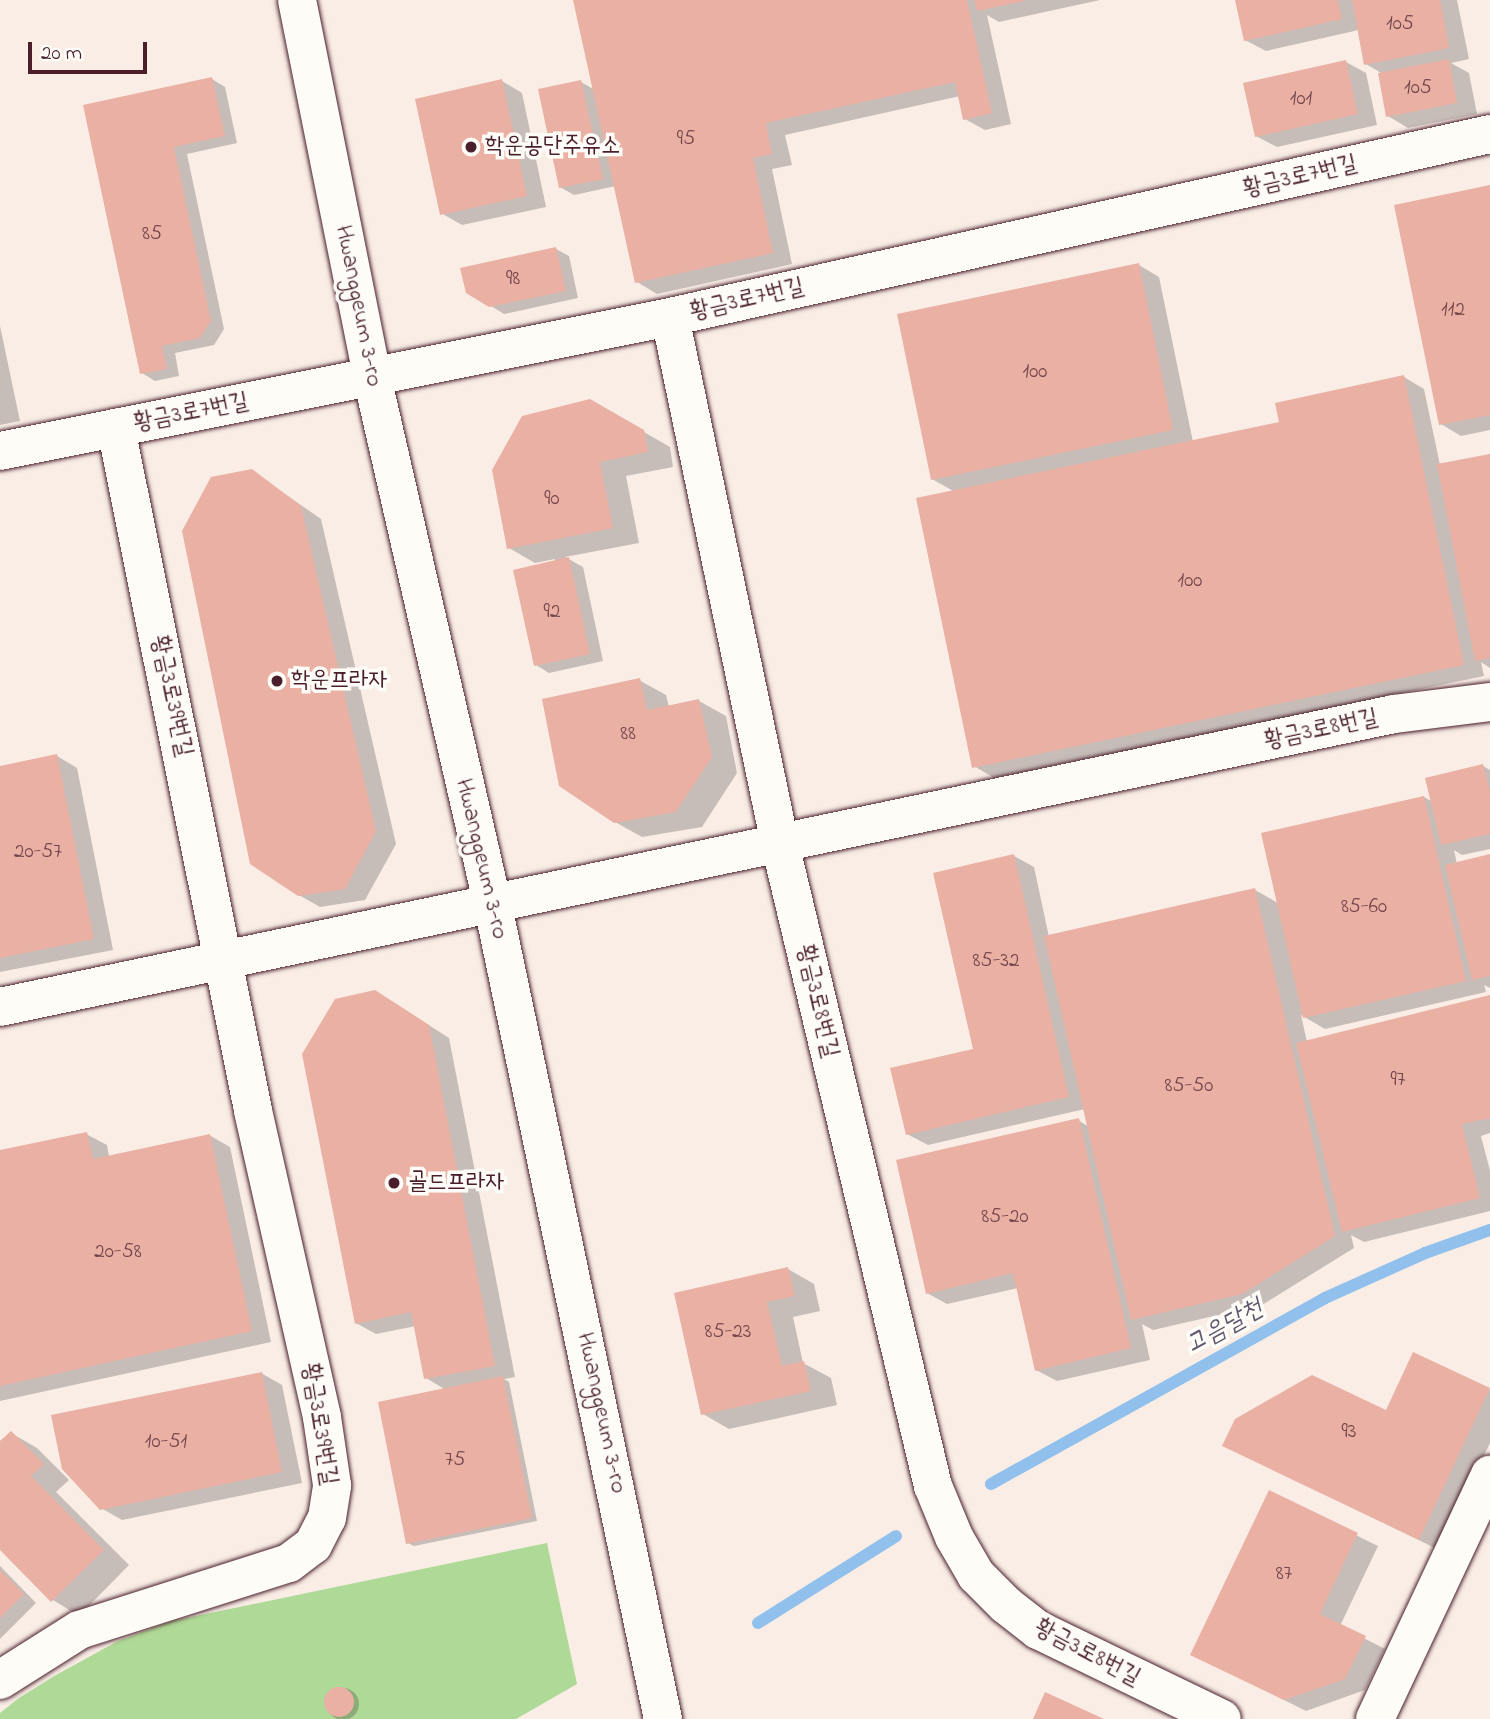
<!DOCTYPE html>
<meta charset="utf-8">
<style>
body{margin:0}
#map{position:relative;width:1490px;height:1719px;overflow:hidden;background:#f9ede6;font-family:"Indie Flower","Poor Story",sans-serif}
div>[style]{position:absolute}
.green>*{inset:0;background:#afd996}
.shadow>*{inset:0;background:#0003}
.round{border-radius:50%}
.stream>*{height:12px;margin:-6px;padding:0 6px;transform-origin:6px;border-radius:6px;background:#90c0eb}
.building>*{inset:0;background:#e9b0a3}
.roads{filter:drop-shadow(0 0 2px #4a1f2b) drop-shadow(0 0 2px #4a1f2b)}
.minor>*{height:38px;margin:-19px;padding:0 19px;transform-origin:19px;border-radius:19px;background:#fdfcf7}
.dots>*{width:19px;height:19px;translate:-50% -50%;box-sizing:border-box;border:4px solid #fdfcf7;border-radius:50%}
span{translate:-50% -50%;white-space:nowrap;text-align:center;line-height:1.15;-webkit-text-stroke:7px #fdfcf7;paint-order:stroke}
.number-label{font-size:21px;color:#724349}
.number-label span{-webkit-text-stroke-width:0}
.poi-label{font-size:24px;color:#4a1f2b}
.left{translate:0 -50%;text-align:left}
.street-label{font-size:24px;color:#4a1f2b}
.water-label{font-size:26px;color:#62576e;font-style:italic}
.scale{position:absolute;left:28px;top:42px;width:119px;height:32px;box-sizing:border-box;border:4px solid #4a1f2b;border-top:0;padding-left:9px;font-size:21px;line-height:24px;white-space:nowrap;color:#4a1f2b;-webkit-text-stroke:5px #fdfcf7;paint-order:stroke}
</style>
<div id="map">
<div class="green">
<div style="clip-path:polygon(547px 1543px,577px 1684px,516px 1719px,0 1719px,0 1713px,19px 1698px,56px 1675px,118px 1641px,172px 1621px)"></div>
</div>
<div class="shadow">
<div style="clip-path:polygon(575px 0,1100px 0,999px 22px,987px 15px,1011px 124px,985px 130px,965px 119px,960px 96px,785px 135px,792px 165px,772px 169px,792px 264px,657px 294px,637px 282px,616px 186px,574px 195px,560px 187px,581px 82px,595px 90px)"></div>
<div style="clip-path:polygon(1237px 0,1457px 0,1469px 59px,1451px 63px,1469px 73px,1477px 114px,1408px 128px,1388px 116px,1383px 74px,1366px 64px,1359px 30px,1266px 51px,1245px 40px)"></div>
<div style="clip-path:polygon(1346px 62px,1366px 73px,1377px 125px,1277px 147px,1256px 136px)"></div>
<div style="clip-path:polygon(212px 79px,225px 87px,237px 143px,187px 154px,224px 329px,214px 345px,175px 353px,179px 376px,155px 381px,142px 373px,85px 106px)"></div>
<div style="clip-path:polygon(502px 81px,522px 93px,546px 207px,462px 225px,441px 213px)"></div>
<div style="clip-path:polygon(1490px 186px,1490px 430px,1461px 436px,1441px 424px)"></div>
<div style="clip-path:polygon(556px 249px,569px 256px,578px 298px,504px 314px,468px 292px)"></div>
<div style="clip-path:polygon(1139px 265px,1159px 277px,1193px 442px,1281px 424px,1404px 377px,1424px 389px,1440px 465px,1490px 456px,1490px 668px,1481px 662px,1484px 676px,994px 778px,974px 766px,955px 492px,932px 479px)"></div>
<div style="clip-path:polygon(0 326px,20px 421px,0 425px)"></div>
<div style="clip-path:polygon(590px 401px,670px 447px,673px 467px,626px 476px,639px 543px,565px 557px,583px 567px,603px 661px,549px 673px,536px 665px,555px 559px,535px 563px,509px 548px)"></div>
<div style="clip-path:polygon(252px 471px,321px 519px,396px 844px,365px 900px,320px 907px,299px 895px)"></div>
<div style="clip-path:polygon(639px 680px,666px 695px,669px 707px,699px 701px,726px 716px,737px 773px,702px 827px,642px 837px,615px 822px)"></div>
<div style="clip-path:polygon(57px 756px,77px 768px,113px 950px,0 972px,0 768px)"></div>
<div style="clip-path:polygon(1483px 766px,1490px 770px,1490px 849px,1462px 855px,1454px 850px,1457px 864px,1490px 856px,1490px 988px,1484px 985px,1486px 992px,1325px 1029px,1301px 1015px,1307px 1042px,1490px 997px,1490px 1133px,1481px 1136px,1490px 1171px,1490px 1211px,1364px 1242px,1351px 1235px,1354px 1248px,1262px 1305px,1153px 1330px,1142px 1324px,1150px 1360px,1057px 1381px,1036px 1370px,1018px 1288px,947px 1304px,927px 1293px,1078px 1120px,1089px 1127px,1085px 1109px,928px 1145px,907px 1134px,975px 1050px,1014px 856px,1034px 867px,1049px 937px,1255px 890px,1278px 903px,1424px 797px,1433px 802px)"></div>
<div style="clip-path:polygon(396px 1004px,449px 1038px,515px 1377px,504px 1379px,509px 1382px,537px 1521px,414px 1546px,408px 1543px,446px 1390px,426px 1378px,416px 1326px,376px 1334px,356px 1323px)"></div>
<div style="clip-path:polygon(86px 1134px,107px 1145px,109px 1157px,209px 1135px,230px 1147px,271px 1342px,0 1401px,0 1152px)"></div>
<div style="clip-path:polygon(788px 1269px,814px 1284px,820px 1311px,793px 1317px,803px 1363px,831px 1378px,837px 1405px,729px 1429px,703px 1414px,676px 1294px)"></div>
<div style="clip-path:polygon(1414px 1354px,1490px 1390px,1490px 1443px,1439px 1550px,1224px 1445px,1387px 1412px)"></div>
<div style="clip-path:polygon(261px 1373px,282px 1385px,302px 1483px,122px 1520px,101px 1508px)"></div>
<div style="clip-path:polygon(11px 1433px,37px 1448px,69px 1480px,56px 1492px,129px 1565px,79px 1616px,53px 1600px,0 1547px,0 1441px)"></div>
<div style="clip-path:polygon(1270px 1493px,1378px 1546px,1340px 1626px,1385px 1649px,1365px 1690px,1306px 1711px,1192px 1654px)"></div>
<div style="clip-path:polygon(0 1566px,36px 1603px,0 1639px)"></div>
<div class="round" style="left:327px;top:1688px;width:32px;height:32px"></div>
</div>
<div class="stream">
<div style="left:991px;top:1484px;width:382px;rotate:-29.1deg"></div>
<div style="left:1325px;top:1298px;width:110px;rotate:-24.2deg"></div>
<div style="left:1425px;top:1253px;width:69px;rotate:-19.5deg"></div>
<div style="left:758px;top:1623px;width:163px;rotate:-32.2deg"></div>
</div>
<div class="building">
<div style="clip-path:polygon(573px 0,967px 0,992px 113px,963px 120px,955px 82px,766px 123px,772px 154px,753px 158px,773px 253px,635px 283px)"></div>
<div style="clip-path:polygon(974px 0,1024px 0,1024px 1px,977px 11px)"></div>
<div style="clip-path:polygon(1235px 0,1338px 0,1342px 19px,1244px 41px)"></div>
<div style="clip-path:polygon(1352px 0,1440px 0,1449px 48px,1364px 65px)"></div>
<div style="clip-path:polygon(1449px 59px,1457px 103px,1386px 117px,1378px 73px)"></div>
<div style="clip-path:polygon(1346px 60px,1358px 114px,1255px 137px,1243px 83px)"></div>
<div style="clip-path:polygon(212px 77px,225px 136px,174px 147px,211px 321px,200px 338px,162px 346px,167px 369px,140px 374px,83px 105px)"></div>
<div style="clip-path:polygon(502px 79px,527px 196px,440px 215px,415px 99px)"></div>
<div style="clip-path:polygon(581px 80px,603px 179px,559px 188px,538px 89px)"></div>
<div style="clip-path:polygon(1490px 185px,1490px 415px,1439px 425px,1394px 205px)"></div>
<div style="clip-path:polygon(556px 247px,566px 291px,489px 307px,466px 293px,460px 268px)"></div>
<div style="clip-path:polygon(1139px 263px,1173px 430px,931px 480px,897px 314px)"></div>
<div style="clip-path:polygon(1404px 375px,1464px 665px,972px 768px,916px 498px,1279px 422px,1275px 403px)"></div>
<div style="clip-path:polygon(590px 399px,644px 430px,648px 452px,600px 462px,613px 528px,507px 549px,492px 470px,522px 416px)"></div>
<div style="clip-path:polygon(1490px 454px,1490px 658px,1475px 661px,1437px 464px)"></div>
<div style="clip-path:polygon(252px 469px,301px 506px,376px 831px,345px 889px,298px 896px,250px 864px,182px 531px,211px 477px)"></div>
<div style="clip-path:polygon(569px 557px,590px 654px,534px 666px,513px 570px)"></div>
<div style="clip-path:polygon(640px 678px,647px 710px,699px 699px,712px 757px,676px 812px,614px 823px,559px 786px,542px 699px)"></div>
<div style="clip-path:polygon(57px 754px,94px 939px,0 958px,0 766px)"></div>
<div style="clip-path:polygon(1483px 764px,1490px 792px,1490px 834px,1441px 845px,1425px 778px)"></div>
<div style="clip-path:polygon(1424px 796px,1466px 981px,1303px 1018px,1261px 833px)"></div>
<div style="clip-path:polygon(1014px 854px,1069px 1097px,906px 1135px,890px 1068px,973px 1049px,933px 873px)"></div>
<div style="clip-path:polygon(1490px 854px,1490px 976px,1472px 980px,1445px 865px)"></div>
<div style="clip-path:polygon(1255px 888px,1335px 1236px,1242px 1294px,1131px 1320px,1044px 936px)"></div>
<div style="clip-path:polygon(375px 990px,429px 1025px,495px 1366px,424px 1379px,411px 1312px,355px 1324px,302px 1054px,335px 999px)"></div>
<div style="clip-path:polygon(1490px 995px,1490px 1118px,1462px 1124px,1480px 1198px,1342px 1232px,1296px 1043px)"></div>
<div style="clip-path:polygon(1079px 1118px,1131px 1348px,1035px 1371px,1013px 1273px,926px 1294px,896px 1160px)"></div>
<div style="clip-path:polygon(87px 1132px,93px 1159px,210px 1134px,252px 1331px,0 1386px,0 1150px)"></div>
<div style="clip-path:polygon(788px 1267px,795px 1296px,767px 1302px,782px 1366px,804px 1361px,811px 1391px,701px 1415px,674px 1293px)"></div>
<div style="clip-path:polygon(1413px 1352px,1490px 1388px,1419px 1540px,1222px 1446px,1235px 1419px,1312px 1375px,1386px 1410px)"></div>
<div style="clip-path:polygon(262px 1372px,282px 1472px,100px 1510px,62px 1469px,51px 1415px)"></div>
<div style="clip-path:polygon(503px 1376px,532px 1518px,406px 1544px,378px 1402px)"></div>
<div style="clip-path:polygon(11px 1431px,44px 1464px,31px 1476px,104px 1550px,51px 1602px,0 1550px,0 1441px)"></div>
<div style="clip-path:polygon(1269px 1490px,1358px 1533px,1320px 1614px,1366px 1636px,1345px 1679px,1284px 1700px,1190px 1655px)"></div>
<div style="clip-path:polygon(0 1570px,24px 1594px,0 1618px)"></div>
<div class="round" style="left:324px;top:1687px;width:30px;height:30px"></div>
<div style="clip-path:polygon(1045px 1692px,1104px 1719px,1033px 1719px)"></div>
</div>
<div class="roads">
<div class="minor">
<div style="left:297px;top:0;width:384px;rotate:78.7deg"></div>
<div style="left:372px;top:377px;width:543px;rotate:77.12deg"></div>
<div style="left:493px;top:906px;width:831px;rotate:78.19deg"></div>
<div style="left:670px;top:317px;width:538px;rotate:78.21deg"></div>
<div style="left:780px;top:844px;width:660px;rotate:76.6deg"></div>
<div style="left:933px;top:1486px;width:55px;rotate:67.6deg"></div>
<div style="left:954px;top:1537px;width:44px;rotate:59.9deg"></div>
<div style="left:976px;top:1575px;width:42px;rotate:45deg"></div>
<div style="left:1006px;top:1605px;width:41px;rotate:38deg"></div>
<div style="left:1038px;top:1630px;width:204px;rotate:25.8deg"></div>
<div style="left:0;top:451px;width:683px;rotate:-11.31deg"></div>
<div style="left:670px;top:317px;width:840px;rotate:-12.58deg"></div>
<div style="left:0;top:1007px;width:1424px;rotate:-11.87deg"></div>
<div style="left:1394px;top:714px;width:97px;rotate:-7.1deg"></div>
<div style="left:0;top:1680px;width:93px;rotate:-32.3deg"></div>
<div style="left:79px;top:1630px;width:220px;rotate:-17.7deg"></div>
<div style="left:289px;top:1563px;width:30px;rotate:-37deg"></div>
<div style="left:313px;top:1545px;width:30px;rotate:-63deg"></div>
<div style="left:327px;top:1518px;width:33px;rotate:-81deg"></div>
<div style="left:332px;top:1485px;width:69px;rotate:-98.4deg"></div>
<div style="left:322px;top:1417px;width:315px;rotate:-102.7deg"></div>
<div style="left:253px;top:1110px;width:696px;rotate:-101.36deg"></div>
<div style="left:1375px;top:1719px;width:270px;rotate:-64.8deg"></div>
</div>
</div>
<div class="dots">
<div style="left:471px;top:147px;background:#4a1f2b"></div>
<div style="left:277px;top:681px;background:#4a1f2b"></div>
<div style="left:394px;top:1183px;background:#4a1f2b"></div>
</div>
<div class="number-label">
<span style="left:1400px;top:24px">105</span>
<span style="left:1418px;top:88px">105</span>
<span style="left:1301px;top:99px">101</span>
<span style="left:686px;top:139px">95</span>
<span style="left:152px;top:234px">85</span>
<span style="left:513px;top:279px">98</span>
<span style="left:1453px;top:310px">112</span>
<span style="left:1035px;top:372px">100</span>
<span style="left:552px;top:499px">90</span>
<span style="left:1190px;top:581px">100</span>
<span style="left:552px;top:612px">92</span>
<span style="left:628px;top:734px">88</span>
<span style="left:38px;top:852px">20-57</span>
<span style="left:1364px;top:907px">85-60</span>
<span style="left:996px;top:961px">85-32</span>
<span style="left:1398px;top:1080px">97</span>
<span style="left:1189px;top:1086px">85-50</span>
<span style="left:1005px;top:1217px">85-20</span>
<span style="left:118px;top:1252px">20-58</span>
<span style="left:728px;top:1332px">85-23</span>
<span style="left:1349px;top:1432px">93</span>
<span style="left:166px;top:1442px">10-51</span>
<span style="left:455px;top:1460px">75</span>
<span style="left:1284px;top:1574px">87</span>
</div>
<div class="poi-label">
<span class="left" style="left:485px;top:147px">학운공단주유소</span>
<span class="left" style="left:291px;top:681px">학운프라자</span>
<span class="left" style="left:408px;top:1183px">골드프라자</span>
</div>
<div class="street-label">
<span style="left:1300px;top:177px;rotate:-13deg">황금3로7번길</span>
<span style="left:747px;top:300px;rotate:-13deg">황금3로7번길</span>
<span style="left:358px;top:306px;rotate:79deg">Hwanggeum 3-ro</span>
<span style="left:191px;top:413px;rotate:-11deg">황금3로7번길</span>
<span style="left:171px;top:696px;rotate:78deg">황금3로39번길</span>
<span style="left:1321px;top:730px;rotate:-12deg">황금3로8번길</span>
<span style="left:481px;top:859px;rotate:77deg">Hwanggeum 3-ro</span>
<span style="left:817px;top:1001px;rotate:77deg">황금3로8번길</span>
<span style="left:601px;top:1413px;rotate:78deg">Hwanggeum 3-ro</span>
<span style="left:319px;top:1424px;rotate:81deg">황금3로39번길</span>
<span style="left:1087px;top:1653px;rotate:28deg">황금3로8번길</span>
</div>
<div class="water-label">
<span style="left:1225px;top:1328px;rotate:-29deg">고음달천</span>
</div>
<div class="scale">20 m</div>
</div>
